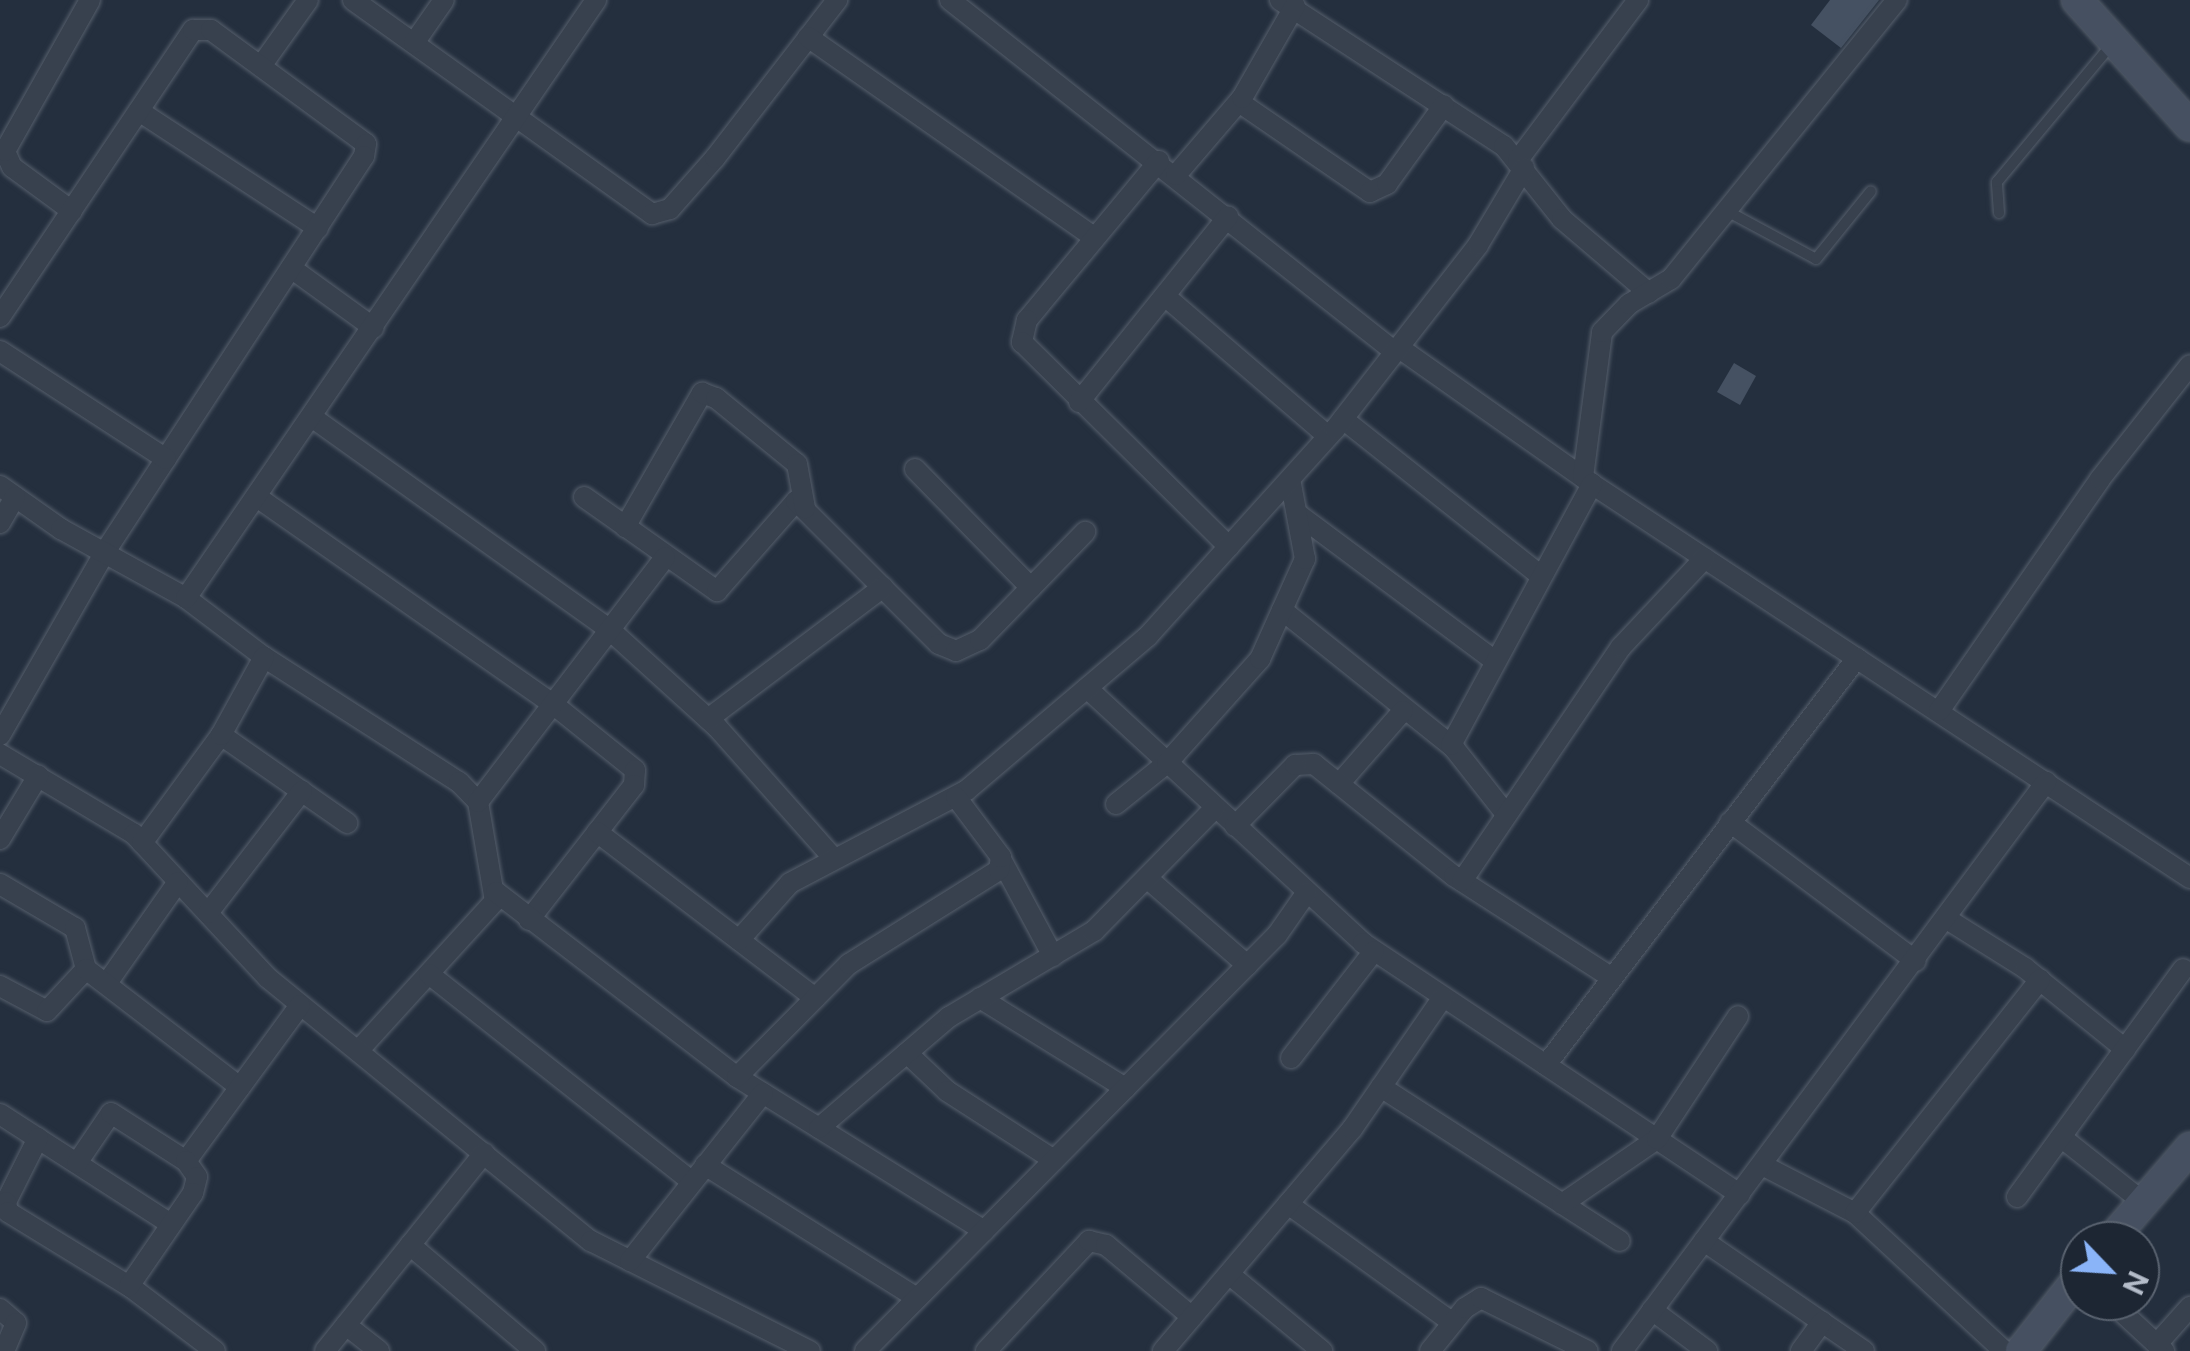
<!DOCTYPE html>
<style>
body{margin:0}
#map{position:relative;width:2190px;height:1351px;overflow:hidden;background:#242f3e;font-family:"Public Sans",sans-serif}
div>[style]{position:absolute}
.building>*{inset:0;background:#455162}
.roads{filter:drop-shadow(0 0 2px #565f6c) drop-shadow(0 0 2px #565f6c)}
.lane>*{height:10px;margin:-5px;padding:0 5px;transform-origin:5px;border-radius:5px;background:#38414e}
.street>*{height:20px;margin:-10px;padding:0 10px;transform-origin:10px;border-radius:10px;background:#38414e}
.secondary>*{height:30px;margin:-15px;padding:0 15px;transform-origin:15px;border-radius:15px;background:#465061}
span{translate:-50% -50%;white-space:nowrap;text-align:center;line-height:1.15;-webkit-text-stroke:10px #1d2633;paint-order:stroke}
.north{position:absolute;left:2060px;top:1221px;width:100px;height:100px;box-sizing:border-box;background:#1d2633;border:2px solid #59626f;border-radius:50%;rotate:115deg;font-size:28px;font-weight:700;line-height:40px;text-align:center;color:#b4bcc9}
.north::after{content:'';display:block;margin:auto;width:35px;height:45px;background:#8ab4f8;clip-path:polygon(50% 0,100% 100%,50% 72%,0 100%)}
</style>
<div id="map">
<div class="building">
<div style="clip-path:polygon(1830px 0,1879px 0,1841px 48px,1811px 25px)"></div>
<div style="clip-path:polygon(1734px 363px,1756px 376px,1740px 405px,1717px 392px)"></div>
</div>
<div class="roads">
<div class="lane">
<div style="left:1727px;top:211px;width:101px;rotate:28.3deg"></div>
<div style="left:1816px;top:259px;width:87px;rotate:-51deg"></div>
<div style="left:1999px;top:213px;width:31px;rotate:-94deg"></div>
<div style="left:1997px;top:182px;width:181px;rotate:-50.2deg"></div>
</div>
<div class="street">
<div style="left:353px;top:0;width:368px;rotate:35.6deg"></div>
<div style="left:652px;top:214px;width:19px;rotate:-16deg"></div>
<div style="left:670px;top:209px;width:68px;rotate:-48.6deg"></div>
<div style="left:715px;top:158px;width:200px;rotate:-52.3deg"></div>
<div style="left:950px;top:0;width:567px;rotate:38.34deg"></div>
<div style="left:1280px;top:0;width:267px;rotate:33.1deg"></div>
<div style="left:1504px;top:146px;width:93px;rotate:51.5deg"></div>
<div style="left:1562px;top:219px;width:114px;rotate:40.4deg"></div>
<div style="left:808px;top:37px;width:350px;rotate:35deg"></div>
<div style="left:414px;top:43px;width:52px;rotate:-55.1deg"></div>
<div style="left:261px;top:66px;width:81px;rotate:-54.5deg"></div>
<div style="left:1239px;top:102px;width:159px;rotate:34.5deg"></div>
<div style="left:1370px;top:192px;width:19px;rotate:-25deg"></div>
<div style="left:1387px;top:184px;width:97px;rotate:-54.2deg"></div>
<div style="left:139px;top:111px;width:214px;rotate:33.2deg"></div>
<div style="left:1518px;top:160px;width:200px;rotate:-53.1deg"></div>
<div style="left:1159px;top:161px;width:207px;rotate:129.7deg"></div>
<div style="left:1027px;top:320px;width:23px;rotate:103deg"></div>
<div style="left:1022px;top:342px;width:291px;rotate:44.7deg"></div>
<div style="left:1176px;top:175px;width:101px;rotate:-49.4deg"></div>
<div style="left:1242px;top:98px;width:106px;rotate:-60.1deg"></div>
<div style="left:72px;top:211px;width:74px;rotate:-143.7deg"></div>
<div style="left:12px;top:167px;width:17px;rotate:-114deg"></div>
<div style="left:5px;top:151px;width:173px;rotate:-60.6deg"></div>
<div style="left:291px;top:268px;width:102px;rotate:35.9deg"></div>
<div style="left:1165px;top:296px;width:215px;rotate:40.7deg"></div>
<div style="left:0;top:317px;width:346px;rotate:-56.1deg"></div>
<div style="left:193px;top:30px;width:18px"></div>
<div style="left:211px;top:30px;width:192px;rotate:36.3deg"></div>
<div style="left:366px;top:144px;width:12px;rotate:99deg"></div>
<div style="left:364px;top:156px;width:473px;rotate:123.2deg"></div>
<div style="left:105px;top:552px;width:211px;rotate:119.8deg"></div>
<div style="left:1398px;top:347px;width:237px;rotate:35.2deg"></div>
<div style="left:1592px;top:484px;width:716px;rotate:33.38deg"></div>
<div style="left:0;top:351px;width:198px;rotate:33deg"></div>
<div style="left:1079px;top:402px;width:238px;rotate:-51.2deg"></div>
<div style="left:313px;top:418px;width:365px;rotate:35.5deg"></div>
<div style="left:610px;top:630px;width:144px;rotate:42.2deg"></div>
<div style="left:717px;top:727px;width:176px;rotate:48.4deg"></div>
<div style="left:1343px;top:419px;width:253px;rotate:38.4deg"></div>
<div style="left:915px;top:469px;width:166px;rotate:45.7deg"></div>
<div style="left:1583px;top:477px;width:146px;rotate:-82.5deg"></div>
<div style="left:1602px;top:332px;width:39px;rotate:-46deg"></div>
<div style="left:1629px;top:304px;width:49px;rotate:-30.8deg"></div>
<div style="left:1671px;top:279px;width:359px;rotate:-51deg"></div>
<div style="left:0;top:486px;width:75px;rotate:35.2deg"></div>
<div style="left:61px;top:529px;width:143px;rotate:28.9deg"></div>
<div style="left:186px;top:598px;width:98px;rotate:37.1deg"></div>
<div style="left:264px;top:657px;width:232px;rotate:32.7deg"></div>
<div style="left:459px;top:782px;width:28px;rotate:46deg"></div>
<div style="left:478px;top:802px;width:100px;rotate:80.3deg"></div>
<div style="left:495px;top:901px;width:203px;rotate:132.4deg"></div>
<div style="left:257px;top:497px;width:361px;rotate:35deg"></div>
<div style="left:553px;top:704px;width:105px;rotate:38.8deg"></div>
<div style="left:635px;top:770px;width:15px;rotate:94deg"></div>
<div style="left:634px;top:785px;width:171px;rotate:127.9deg"></div>
<div style="left:584px;top:497px;width:163px;rotate:35.3deg"></div>
<div style="left:717px;top:591px;width:120px;rotate:-48.7deg"></div>
<div style="left:796px;top:501px;width:202px;rotate:45deg"></div>
<div style="left:939px;top:644px;width:18px;rotate:22deg"></div>
<div style="left:956px;top:651px;width:26px;rotate:-25deg"></div>
<div style="left:980px;top:640px;width:151px;rotate:-45.8deg"></div>
<div style="left:1299px;top:515px;width:244px;rotate:36.7deg"></div>
<div style="left:0;top:523px;width:30px;rotate:-60deg"></div>
<div style="left:625px;top:527px;width:155px;rotate:-60.1deg"></div>
<div style="left:702px;top:393px;width:15px;rotate:20deg"></div>
<div style="left:716px;top:398px;width:104px;rotate:39.2deg"></div>
<div style="left:797px;top:464px;width:45px;rotate:79.7deg"></div>
<div style="left:186px;top:598px;width:725px;rotate:-55.56deg"></div>
<div style="left:1282px;top:610px;width:221px;rotate:38.7deg"></div>
<div style="left:1454px;top:748px;width:84px;rotate:51.8deg"></div>
<div style="left:1087px;top:688px;width:376px;rotate:42.7deg"></div>
<div style="left:1363px;top:943px;width:453px;rotate:33.7deg"></div>
<div style="left:1939px;top:711px;width:282px;rotate:-55.2deg"></div>
<div style="left:2100px;top:479px;width:145px;rotate:-51.7deg"></div>
<div style="left:708px;top:719px;width:219px;rotate:-37deg"></div>
<div style="left:221px;top:735px;width:154px;rotate:34.9deg"></div>
<div style="left:1451px;top:745px;width:297px;rotate:-61.6deg"></div>
<div style="left:0;top:754px;width:156px;rotate:30.8deg"></div>
<div style="left:134px;top:834px;width:197px;rotate:47.1deg"></div>
<div style="left:268px;top:978px;width:417px;rotate:39.2deg"></div>
<div style="left:591px;top:1241px;width:245px;rotate:26.7deg"></div>
<div style="left:1339px;top:784px;width:97px;rotate:-48.8deg"></div>
<div style="left:478px;top:802px;width:308px;rotate:-52.6deg"></div>
<div style="left:1116px;top:804px;width:65px;rotate:-38.8deg"></div>
<div style="left:1167px;top:763px;width:140px;rotate:-48.2deg"></div>
<div style="left:1260px;top:659px;width:110px;rotate:-65.8deg"></div>
<div style="left:1305px;top:559px;width:81px;rotate:-100.6deg"></div>
<div style="left:1730px;top:822px;width:232px;rotate:36.8deg"></div>
<div style="left:1235px;top:826px;width:86px;rotate:-45.5deg"></div>
<div style="left:1295px;top:765px;width:19px;rotate:-3deg"></div>
<div style="left:1314px;top:764px;width:179px;rotate:38.7deg"></div>
<div style="left:1454px;top:876px;width:188px;rotate:32.8deg"></div>
<div style="left:597px;top:832px;width:274px;rotate:37.3deg"></div>
<div style="left:0;top:839px;width:74px;rotate:-58.9deg"></div>
<div style="left:142px;top:843px;width:134px;rotate:-53.8deg"></div>
<div style="left:221px;top:735px;width:89px;rotate:-61.1deg"></div>
<div style="left:1002px;top:861px;width:108px;rotate:61.8deg"></div>
<div style="left:1147px;top:878px;width:133px;rotate:41deg"></div>
<div style="left:1462px;top:881px;width:283px;rotate:-55.8deg"></div>
<div style="left:1621px;top:647px;width:122px;rotate:-46.7deg"></div>
<div style="left:0;top:884px;width:87px;rotate:30.4deg"></div>
<div style="left:75px;top:928px;width:42px;rotate:75deg"></div>
<div style="left:496px;top:892px;width:304px;rotate:37.5deg"></div>
<div style="left:737px;top:1077px;width:291px;rotate:31.9deg"></div>
<div style="left:208px;top:913px;width:154px;rotate:-52.4deg"></div>
<div style="left:1947px;top:919px;width:92px;rotate:32.1deg"></div>
<div style="left:2025px;top:968px;width:129px;rotate:39deg"></div>
<div style="left:739px;top:940px;width:76px;rotate:-48.2deg"></div>
<div style="left:790px;top:883px;width:200px;rotate:-27.7deg"></div>
<div style="left:967px;top:790px;width:238px;rotate:-40.4deg"></div>
<div style="left:1148px;top:636px;width:279px;rotate:-47.9deg"></div>
<div style="left:1335px;top:429px;width:233px;rotate:-52.1deg"></div>
<div style="left:1478px;top:245px;width:90px;rotate:-59.1deg"></div>
<div style="left:429px;top:974px;width:335px;rotate:38.3deg"></div>
<div style="left:107px;top:983px;width:123px;rotate:-54.9deg"></div>
<div style="left:0;top:986px;width:53px;rotate:28deg"></div>
<div style="left:47px;top:1011px;width:57px;rotate:-47.1deg"></div>
<div style="left:86px;top:969px;width:194px;rotate:37.5deg"></div>
<div style="left:980px;top:998px;width:171px;rotate:31.8deg"></div>
<div style="left:907px;top:1053px;width:55px;rotate:43.5deg"></div>
<div style="left:947px;top:1091px;width:127px;rotate:32.8deg"></div>
<div style="left:1291px;top:1058px;width:135px;rotate:-52.2deg"></div>
<div style="left:1546px;top:1065px;width:512px;rotate:-52.62deg"></div>
<div style="left:737px;top:1077px;width:159px;rotate:-45.3deg"></div>
<div style="left:849px;top:964px;width:177px;rotate:-32.1deg"></div>
<div style="left:999px;top:870px;width:13px;rotate:-81deg"></div>
<div style="left:1001px;top:857px;width:75px;rotate:-126.9deg"></div>
<div style="left:1381px;top:1087px;width:284px;rotate:32.8deg"></div>
<div style="left:0;top:1114px;width:203px;rotate:32.8deg"></div>
<div style="left:819px;top:1128px;width:171px;rotate:-40.5deg"></div>
<div style="left:949px;top:1017px;width:169px;rotate:-30.7deg"></div>
<div style="left:1094px;top:931px;width:173px;rotate:-45.5deg"></div>
<div style="left:2061px;top:1137px;width:105px;rotate:38.4deg"></div>
<div style="left:38px;top:1138px;width:72px;rotate:116.6deg"></div>
<div style="left:6px;top:1202px;width:10px;rotate:79deg"></div>
<div style="left:8px;top:1212px;width:145px;rotate:31.5deg"></div>
<div style="left:132px;top:1288px;width:104px;rotate:37.2deg"></div>
<div style="left:186px;top:1161px;width:193px;rotate:-53.8deg"></div>
<div style="left:77px;top:1163px;width:60px;rotate:-55.8deg"></div>
<div style="left:111px;top:1113px;width:89px;rotate:32.6deg"></div>
<div style="left:186px;top:1161px;width:19px;rotate:55deg"></div>
<div style="left:197px;top:1177px;width:16px;rotate:104deg"></div>
<div style="left:193px;top:1193px;width:113px;rotate:124.5deg"></div>
<div style="left:705px;top:1165px;width:250px;rotate:32.1deg"></div>
<div style="left:1762px;top:1165px;width:105px;rotate:27.3deg"></div>
<div style="left:1855px;top:1213px;width:203px;rotate:42.8deg"></div>
<div style="left:2017px;top:1197px;width:282px;rotate:-53.9deg"></div>
<div style="left:1288px;top:1204px;width:203px;rotate:35.8deg"></div>
<div style="left:1562px;top:1204px;width:115px;rotate:-34.4deg"></div>
<div style="left:1657px;top:1139px;width:147px;rotate:-56.6deg"></div>
<div style="left:1855px;top:1213px;width:298px;rotate:-51.6deg"></div>
<div style="left:1704px;top:1241px;width:194px;rotate:34.5deg"></div>
<div style="left:410px;top:1245px;width:164px;rotate:40.3deg"></div>
<div style="left:630px;top:1261px;width:214px;rotate:-51.6deg"></div>
<div style="left:1229px;top:1274px;width:121px;rotate:39.6deg"></div>
<div style="left:2110px;top:1301px;width:74px;rotate:42.8deg"></div>
<div style="left:0;top:1309px;width:21px;rotate:41deg"></div>
<div style="left:16px;top:1323px;width:30px;rotate:113deg"></div>
<div style="left:1652px;top:1310px;width:69px;rotate:36.7deg"></div>
<div style="left:346px;top:1325px;width:42px;rotate:38.2deg"></div>
<div style="left:2157px;top:1344px;width:50px;rotate:-48.3deg"></div>
<div style="left:325px;top:1351px;width:254px;rotate:-51.2deg"></div>
<div style="left:865px;top:1351px;width:585px;rotate:-45.28deg"></div>
<div style="left:1277px;top:935px;width:52px;rotate:-55.1deg"></div>
<div style="left:986px;top:1351px;width:151px;rotate:-46.9deg"></div>
<div style="left:1089px;top:1241px;width:17px;rotate:13deg"></div>
<div style="left:1106px;top:1245px;width:112px;rotate:39.9deg"></div>
<div style="left:1163px;top:1351px;width:292px;rotate:-49.6deg"></div>
<div style="left:1352px;top:1129px;width:160px;rotate:-55.4deg"></div>
<div style="left:1430px;top:1351px;width:55px;rotate:-50.9deg"></div>
<div style="left:1465px;top:1308px;width:19px;rotate:-32deg"></div>
<div style="left:1481px;top:1298px;width:119px;rotate:26.4deg"></div>
<div style="left:1622px;top:1351px;width:710px;rotate:-53.31deg"></div>
<div style="left:1801px;top:1351px;width:36px;rotate:-54deg"></div>
</div>
<div class="secondary">
<div style="left:2077px;top:0;width:169px;rotate:48.1deg"></div>
<div style="left:2110px;top:1241px;width:123px;rotate:-49.3deg"></div>
<div style="left:2021px;top:1351px;width:95px;rotate:-51.8deg"></div>
</div>
</div>
<div class="north">N</div>
</div>
